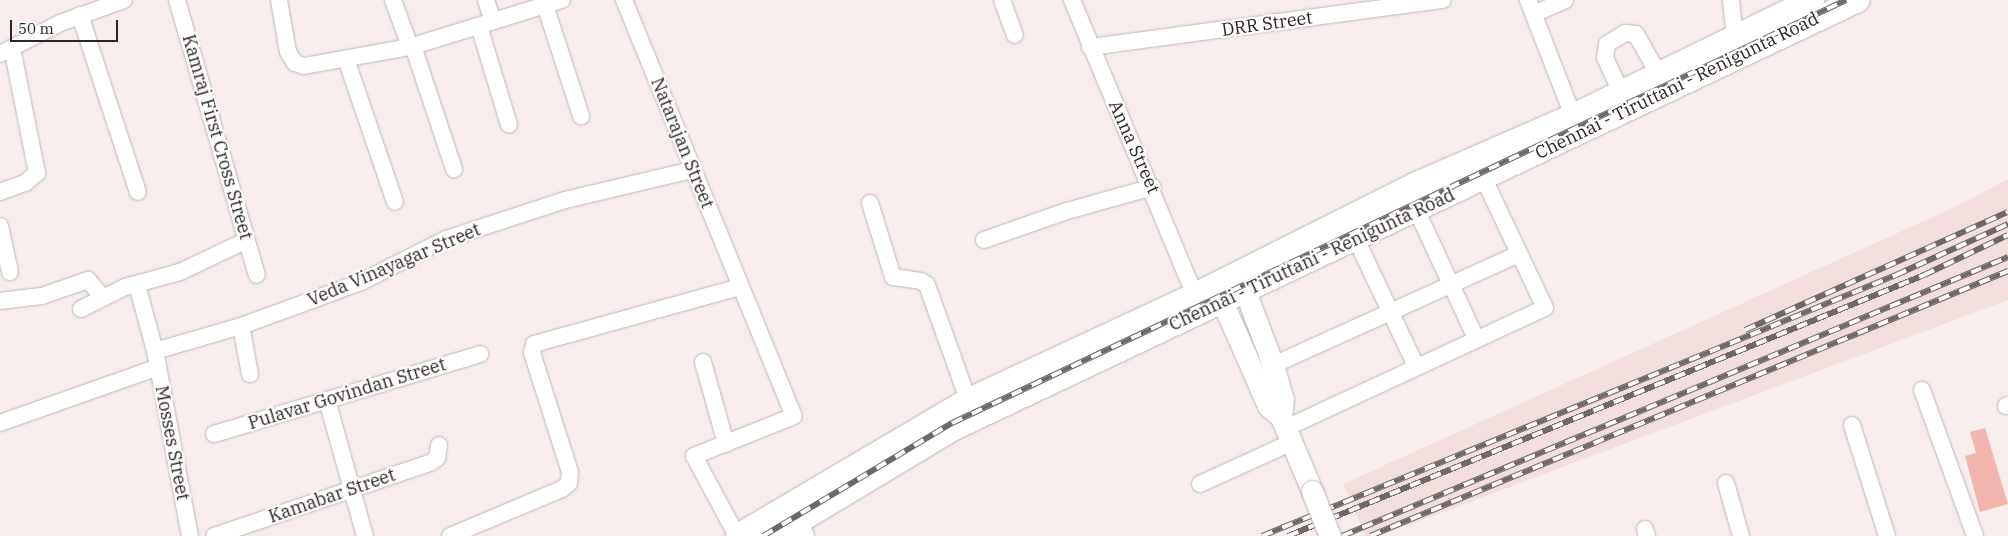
<!DOCTYPE html>
<style>
body{margin:0}
#map{position:relative;width:2008px;height:536px;overflow:hidden;background:#f6edec;font-family:"IBM Plex Serif",serif}
div>[style]{position:absolute}
.built>*{inset:0;background:#f2dfdd}
.building>*{inset:0;background:#f2b4ae}
.roads{filter:drop-shadow(0 0 1px #bfb6b5) drop-shadow(0 0 1px #bfb6b5)}
.minor>*{height:16px;margin:-8px;padding:0 8px;transform-origin:8px;border-radius:8px;background:#fff}
.major>*{height:21px;margin:-10.5px;padding:0 10.5px;transform-origin:10.5px;border-radius:10.5px;background:#fff}
.highway>*{height:24px;margin:-12px;padding:0 12px;transform-origin:12px;border-radius:12px;background:#fff}
.rail>*{height:5.5px;margin-top:-2.75px;transform-origin:0;background:repeating-linear-gradient(90deg,#fefcfc 0 11px,#6e6968 0 22px);box-sizing:border-box;border-block:1px solid #6e6968}
.bridges{filter:drop-shadow(0 0 1px #bfb6b5) drop-shadow(0 0 1px #bfb6b5)}
.major-bridge>*{height:21px;margin:-10.5px;padding:0 10.5px;transform-origin:10.5px;border-radius:10.5px;background:#fff}
span{translate:-50% -50%;white-space:nowrap;text-align:center;line-height:1.15;-webkit-text-stroke:4.5px #fefcfc;paint-order:stroke}
.street-label{font-size:18px;color:#292625}
.scale{position:absolute;left:10px;top:20px;width:108px;height:22px;box-sizing:border-box;border:2px solid #292625;border-top:0;padding-left:6px;font-size:15px;line-height:18px;white-space:nowrap;color:#292625;-webkit-text-stroke:4px #fefcfc;paint-order:stroke}
</style>
<div id="map">
<div class="built">
<div style="clip-path:polygon(2008px 179px,2008px 300px,1379px 536px,1366px 536px,1343px 484px,1957px 206px)"></div>
</div>
<div class="building">
<div style="clip-path:polygon(1985px 428px,2008px 504px,1980px 512px,1965px 456px,1976px 453px,1970px 432px)"></div>
</div>
<div class="roads">
<div class="minor">
<div style="left:177px;top:0;width:286px;rotate:73.8deg"></div>
<div style="left:279px;top:0;width:53px;rotate:80.2deg"></div>
<div style="left:288px;top:52px;width:13px;rotate:58deg"></div>
<div style="left:295px;top:63px;width:9px;rotate:18deg"></div>
<div style="left:304px;top:66px;width:108px;rotate:-10.2deg"></div>
<div style="left:410px;top:47px;width:159px;rotate:-17.2deg"></div>
<div style="left:393px;top:0;width:50px;rotate:70.1deg"></div>
<div style="left:486px;top:0;width:22px;rotate:72deg"></div>
<div style="left:624px;top:0;width:449px;rotate:67.8deg"></div>
<div style="left:794px;top:416px;width:108px;rotate:158.2deg"></div>
<div style="left:694px;top:456px;width:91px;rotate:61.7deg"></div>
<div style="left:1002px;top:0;width:37px;rotate:70deg"></div>
<div style="left:1072px;top:0;width:320px;rotate:67.4deg"></div>
<div style="left:1528px;top:0;width:124px;rotate:68.8deg"></div>
<div style="left:1731px;top:0;width:48px;rotate:84.1deg"></div>
<div style="left:545px;top:5px;width:117px;rotate:72deg"></div>
<div style="left:1534px;top:14px;width:34px;rotate:-24deg"></div>
<div style="left:80px;top:15px;width:186px;rotate:71.9deg"></div>
<div style="left:479px;top:26px;width:103px;rotate:73.1deg"></div>
<div style="left:413px;top:46px;width:130px;rotate:71.6deg"></div>
<div style="left:1090px;top:47px;width:356px;rotate:-7.6deg"></div>
<div style="left:0;top:54px;width:68px;rotate:-27.3deg"></div>
<div style="left:60px;top:23px;width:68px;rotate:-19.8deg"></div>
<div style="left:346px;top:59px;width:151px;rotate:71.1deg"></div>
<div style="left:1621px;top:92px;width:38px;rotate:-115deg"></div>
<div style="left:1605px;top:57px;width:13px;rotate:-81deg"></div>
<div style="left:1607px;top:44px;width:21px;rotate:-31deg"></div>
<div style="left:1625px;top:33px;width:11px;rotate:5deg"></div>
<div style="left:1636px;top:34px;width:57px;rotate:60.8deg"></div>
<div style="left:0;top:192px;width:27px;rotate:-20deg"></div>
<div style="left:25px;top:183px;width:16px;rotate:-40deg"></div>
<div style="left:37px;top:173px;width:127px;rotate:-101.3deg"></div>
<div style="left:870px;top:203px;width:77px;rotate:72.7deg"></div>
<div style="left:893px;top:277px;width:28px;rotate:8deg"></div>
<div style="left:921px;top:281px;width:7px;rotate:34deg"></div>
<div style="left:927px;top:285px;width:131px;rotate:70.3deg"></div>
<div style="left:1416px;top:209px;width:142px;rotate:65.1deg"></div>
<div style="left:0;top:226px;width:47px;rotate:77.7deg"></div>
<div style="left:1355px;top:237px;width:143px;rotate:64.7deg"></div>
<div style="left:984px;top:240px;width:88px;rotate:-19.3deg"></div>
<div style="left:1067px;top:211px;width:89px;rotate:-15.6deg"></div>
<div style="left:137px;top:285px;width:68px;rotate:74.7deg"></div>
<div style="left:155px;top:351px;width:188px;rotate:79.3deg"></div>
<div style="left:0;top:301px;width:42px;rotate:-6.8deg"></div>
<div style="left:42px;top:296px;width:49px;rotate:-19.2deg"></div>
<div style="left:88px;top:280px;width:23px;rotate:50deg"></div>
<div style="left:81px;top:309px;width:49px;rotate:-26.6deg"></div>
<div style="left:125px;top:287px;width:57px;rotate:-15.3deg"></div>
<div style="left:180px;top:272px;width:74px;rotate:-25.5deg"></div>
<div style="left:241px;top:326px;width:49px;rotate:79.4deg"></div>
<div style="left:155px;top:351px;width:90px;rotate:-16.2deg"></div>
<div style="left:241px;top:326px;width:128px;rotate:-20.1deg"></div>
<div style="left:361px;top:282px;width:95px;rotate:-26.8deg"></div>
<div style="left:446px;top:239px;width:125px;rotate:-18.1deg"></div>
<div style="left:565px;top:200px;width:130px;rotate:-13.3deg"></div>
<div style="left:703px;top:362px;width:85px;rotate:74.3deg"></div>
<div style="left:1273px;top:365px;width:270px;rotate:-24.3deg"></div>
<div style="left:1922px;top:390px;width:155px;rotate:70deg"></div>
<div style="left:327px;top:400px;width:141px;rotate:74.4deg"></div>
<div style="left:2006px;top:406px;width:2px;rotate:-27deg"></div>
<div style="left:0;top:423px;width:168px;rotate:-19.5deg"></div>
<div style="left:1852px;top:425px;width:116px;rotate:72.5deg"></div>
<div style="left:1286px;top:428px;width:285px;rotate:-24.9deg"></div>
<div style="left:1545px;top:308px;width:143px;rotate:-115.3deg"></div>
<div style="left:214px;top:434px;width:278px;rotate:-16.7deg"></div>
<div style="left:1726px;top:483px;width:55px;rotate:74.2deg"></div>
<div style="left:1200px;top:484px;width:101px;rotate:-24.5deg"></div>
<div style="left:799px;top:520px;width:17px;rotate:66deg"></div>
<div style="left:1645px;top:529px;width:7px;rotate:74deg"></div>
<div style="left:214px;top:536px;width:228px;rotate:-18.7deg"></div>
<div style="left:430px;top:463px;width:9px;rotate:-36deg"></div>
<div style="left:437px;top:458px;width:13px;rotate:-81deg"></div>
<div style="left:450px;top:536px;width:121px;rotate:-22.8deg"></div>
<div style="left:562px;top:489px;width:9px;rotate:-41deg"></div>
<div style="left:569px;top:483px;width:11px;rotate:-85deg"></div>
<div style="left:570px;top:472px;width:125px;rotate:-107.7deg"></div>
<div style="left:532px;top:353px;width:9px;rotate:-77deg"></div>
<div style="left:534px;top:344px;width:213px;rotate:-15.5deg"></div>
</div>
<div class="major">
<div style="left:1239px;top:275px;width:96px;rotate:69.3deg"></div>
<div style="left:1273px;top:365px;width:35px;rotate:74deg"></div>
<div style="left:1283px;top:399px;width:18px;rotate:96deg"></div>
<div style="left:1215px;top:285px;width:132px;rotate:66.3deg"></div>
<div style="left:1268px;top:406px;width:17px;rotate:40deg"></div>
<div style="left:1281px;top:417px;width:80px;rotate:67.3deg"></div>
</div>
<div class="highway">
<div style="left:738px;top:536px;width:268px;rotate:-30.5deg"></div>
<div style="left:969px;top:400px;width:249px;rotate:-24.9deg"></div>
<div style="left:1195px;top:295px;width:248px;rotate:-26.6deg"></div>
<div style="left:1417px;top:184px;width:170px;rotate:-23.6deg"></div>
<div style="left:1573px;top:116px;width:266px;rotate:-25.9deg"></div>
<div style="left:774px;top:536px;width:208px;rotate:-31deg"></div>
<div style="left:952px;top:429px;width:1002px;rotate:-25.34deg"></div>
</div>
</div>
<div class="rail">
<div style="left:1745px;top:330px;width:288px;rotate:-24.2deg"></div>
<div style="left:763px;top:536px;width:220px;rotate:-30.9deg"></div>
<div style="left:952px;top:423px;width:989px;rotate:-25.32deg"></div>
<div style="left:1262px;top:536px;width:686px;rotate:-22.38deg"></div>
<div style="left:1896px;top:275px;width:123px;rotate:-24.5deg"></div>
<div style="left:1288px;top:536px;width:687px;rotate:-22.31deg"></div>
<div style="left:1924px;top:275px;width:93px;rotate:-25.5deg"></div>
<div style="left:1342px;top:536px;width:722px;rotate:-22.73deg"></div>
<div style="left:1370px;top:536px;width:691px;rotate:-22.56deg"></div>
</div>
<div class="bridges">
<div class="major-bridge">
<div style="left:1312px;top:491px;width:48px;rotate:68.2deg"></div>
</div>
</div>
<div class="street-label">
<span style="left:1267px;top:24px;rotate:-8deg">DRR Street</span>
<span style="left:1677px;top:86px;rotate:-26deg">Chennai - Tiruttani - Renigunta Road</span>
<span style="left:217px;top:137px;rotate:74deg">Kamraj First Cross Street</span>
<span style="left:682px;top:143px;rotate:68deg">Natarajan Street</span>
<span style="left:1134px;top:147px;rotate:66deg">Anna Street</span>
<span style="left:1312px;top:260px;rotate:-25deg">Chennai - Tiruttani - Renigunta Road</span>
<span style="left:394px;top:265px;rotate:-23deg">Veda Vinayagar Street</span>
<span style="left:347px;top:394px;rotate:-17deg">Pulavar Govindan Street</span>
<span style="left:172px;top:443px;rotate:79deg">Mosses Street</span>
<span style="left:332px;top:496px;rotate:-19deg">Kamabar Street</span>
</div>
<div class="scale">50 m</div>
</div>
